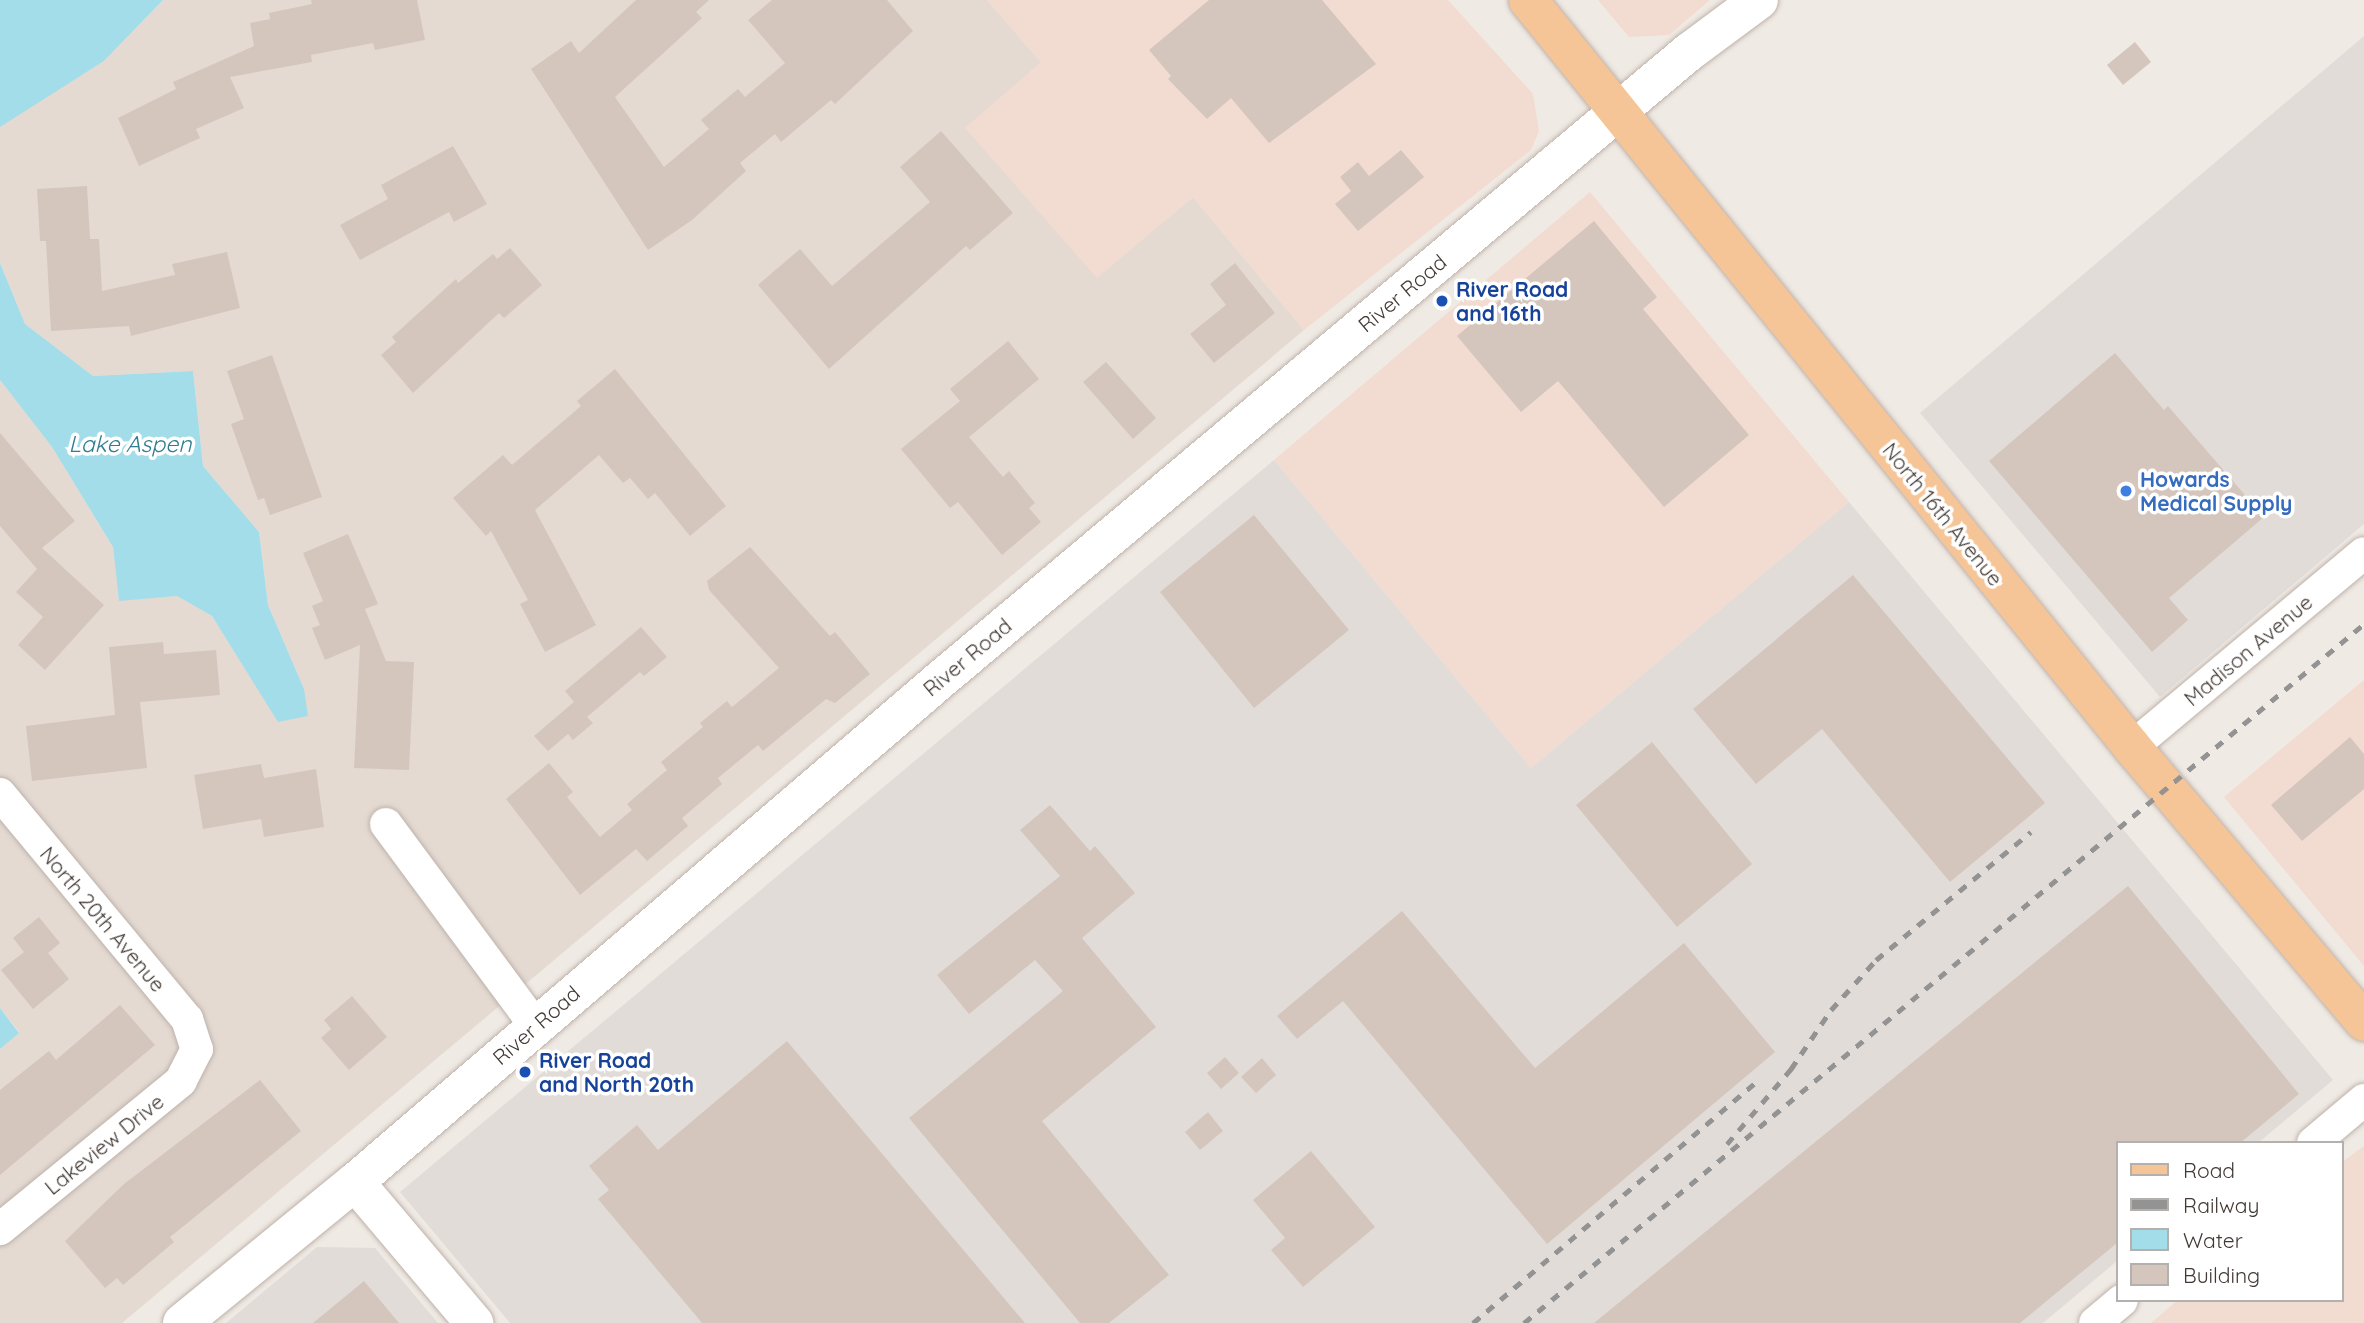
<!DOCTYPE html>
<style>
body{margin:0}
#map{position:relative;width:2364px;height:1323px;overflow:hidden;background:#f0eae4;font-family:Quicksand,sans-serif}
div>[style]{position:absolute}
.residential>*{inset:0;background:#e4dad2}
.commercial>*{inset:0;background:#f2dbd0}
.industrial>*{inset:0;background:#e2dcd9}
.water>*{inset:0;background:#a3ddea}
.building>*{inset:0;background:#d4c6bd}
.roads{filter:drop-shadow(0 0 2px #beb2aa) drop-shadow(0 0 2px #beb2aa)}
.minor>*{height:32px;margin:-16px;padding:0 16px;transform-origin:16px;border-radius:16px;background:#fff}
.tertiary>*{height:38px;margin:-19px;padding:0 19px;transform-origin:19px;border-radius:19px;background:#fff}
.primary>*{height:38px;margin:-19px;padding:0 19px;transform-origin:19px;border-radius:19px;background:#f6c597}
.rail>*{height:5px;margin-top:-2.5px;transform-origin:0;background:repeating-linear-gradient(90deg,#939393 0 9px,transparent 0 18px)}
.dots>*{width:19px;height:19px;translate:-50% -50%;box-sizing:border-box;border:4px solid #fff;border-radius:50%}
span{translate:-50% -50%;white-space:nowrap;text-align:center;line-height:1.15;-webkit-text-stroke:7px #fff;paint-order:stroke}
.transit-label{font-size:21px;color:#164399;font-weight:700}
.left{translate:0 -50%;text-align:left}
.street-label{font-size:21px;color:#423934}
.shop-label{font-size:21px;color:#366cbe;font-weight:700}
.water-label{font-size:23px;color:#307d8f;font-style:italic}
.legend{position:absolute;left:2116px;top:1141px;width:228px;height:161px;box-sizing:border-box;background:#fff;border:2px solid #b3b0ae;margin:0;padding:9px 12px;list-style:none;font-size:21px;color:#423934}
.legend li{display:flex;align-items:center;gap:14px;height:35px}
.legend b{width:35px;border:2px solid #b3b0ae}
</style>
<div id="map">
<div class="residential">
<div style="clip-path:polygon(163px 0,987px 0,1041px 62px,1097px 277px,1193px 197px,1304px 330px,122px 1323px,0 1323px,0 1049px,19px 1032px,0 1008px,0 380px,52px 447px,113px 547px,119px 600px,177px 596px,212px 616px,278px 721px,304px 689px,268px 605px,259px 532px,203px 466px,193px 371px,93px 376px,25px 324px,0 263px,0 126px,104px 61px)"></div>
</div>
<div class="commercial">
<div style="clip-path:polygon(987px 0,1448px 0,1533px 94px,1539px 131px,1531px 150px,1304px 330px,1193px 197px,1097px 278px,965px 128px,1041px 62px)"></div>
<div style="clip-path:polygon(1598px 0,1710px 0,1669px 35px,1629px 37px)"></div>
<div style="clip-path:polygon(1590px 192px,1849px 502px,1531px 768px,1274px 460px)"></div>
<div style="clip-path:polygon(2364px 680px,2364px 966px,2224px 797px)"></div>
<div style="clip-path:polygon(2364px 1146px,2364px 1323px,2151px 1323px,2178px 1300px,2341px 1300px,2341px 1163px)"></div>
</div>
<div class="industrial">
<div style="clip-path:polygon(2364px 36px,2364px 524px,2160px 697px,1920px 413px)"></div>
<div style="clip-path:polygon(1274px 460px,1531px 768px,1849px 502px,2333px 1080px,2258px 1143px,2117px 1143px,2117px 1261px,2043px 1323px,510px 1323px,400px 1192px)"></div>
<div style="clip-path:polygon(317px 1247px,375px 1248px,438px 1323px,226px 1323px)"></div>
</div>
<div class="water">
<div style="clip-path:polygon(0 0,163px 0,104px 61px,0 127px)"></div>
<div style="clip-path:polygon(0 263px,25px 324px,93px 376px,193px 371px,203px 466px,259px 532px,268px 605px,304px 689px,308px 716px,278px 722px,212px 616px,177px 596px,119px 601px,113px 547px,52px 447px,0 380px)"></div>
<div style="clip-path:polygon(0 1008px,19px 1033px,0 1049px)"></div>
</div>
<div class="building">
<div style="clip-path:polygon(311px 0,417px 0,425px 40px,375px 50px,373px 43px,311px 55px,312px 62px,230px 77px,244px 108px,196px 129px,200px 138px,139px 166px,118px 118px,176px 89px,173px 82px,254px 46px,250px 23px,270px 19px,269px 13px,312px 4px)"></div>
<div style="clip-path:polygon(636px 0,709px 0,696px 12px,702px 18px,615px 97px,664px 167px,709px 129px,701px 120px,738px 89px,745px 97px,785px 63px,748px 20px,772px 0,887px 0,913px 31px,835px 104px,831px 100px,781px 142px,775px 134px,740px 163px,746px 171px,692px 220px,648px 250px,531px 69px,571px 41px,579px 53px)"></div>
<div style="clip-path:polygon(1209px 0,1322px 0,1376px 64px,1269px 143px,1231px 98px,1207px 119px,1168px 79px,1171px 76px,1149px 50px)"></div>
<div style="clip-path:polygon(2135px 42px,2151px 62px,2123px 85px,2107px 65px)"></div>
<div style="clip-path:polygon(941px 131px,1013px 213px,970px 250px,966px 246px,829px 369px,758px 285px,800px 249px,832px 286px,930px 202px,900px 167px)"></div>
<div style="clip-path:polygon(453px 146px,487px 204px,454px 222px,449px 212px,360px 260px,340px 225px,388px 199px,381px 185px)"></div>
<div style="clip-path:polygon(1401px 150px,1424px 177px,1358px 231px,1335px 204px,1351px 191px,1340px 177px,1358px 162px,1369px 176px)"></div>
<div style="clip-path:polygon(87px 186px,90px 239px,99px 239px,102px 291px,175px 275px,172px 264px,227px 252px,240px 308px,131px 336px,129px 326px,51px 331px,46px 241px,40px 241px,37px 189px)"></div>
<div style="clip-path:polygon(1594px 221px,1657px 297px,1643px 309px,1749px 435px,1664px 507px,1558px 381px,1521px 412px,1457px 336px)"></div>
<div style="clip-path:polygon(510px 248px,542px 285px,504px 318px,499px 313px,413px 393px,381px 355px,396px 342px,392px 337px,456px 279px,458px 283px,493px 254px,497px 259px)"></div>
<div style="clip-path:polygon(1235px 263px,1275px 313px,1214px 363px,1190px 334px,1226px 305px,1210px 284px)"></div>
<div style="clip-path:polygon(1008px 341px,1039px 379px,969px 437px,1003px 477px,1009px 471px,1035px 503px,1029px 508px,1041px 522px,1002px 555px,958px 502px,950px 508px,901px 449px,960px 401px,950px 389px)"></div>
<div style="clip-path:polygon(2115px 353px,2164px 410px,2168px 406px,2264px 517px,2169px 598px,2188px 620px,2152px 652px,1989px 461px)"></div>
<div style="clip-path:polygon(272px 355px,322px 497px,270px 515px,264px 498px,258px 500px,231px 424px,244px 419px,227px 371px)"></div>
<div style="clip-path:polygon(1106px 362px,1156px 418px,1133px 439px,1083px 382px)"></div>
<div style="clip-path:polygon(615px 369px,726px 506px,690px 536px,655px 493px,648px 499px,630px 478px,623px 483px,599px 455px,535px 510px,596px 625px,545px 652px,520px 604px,528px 600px,491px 531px,486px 536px,453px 498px,503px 455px,512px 465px,581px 406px,577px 401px)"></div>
<div style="clip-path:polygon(0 433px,75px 521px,42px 548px,104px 605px,45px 670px,18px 645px,43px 617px,16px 592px,37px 569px,0 526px)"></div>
<div style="clip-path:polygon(1254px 515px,1349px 630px,1254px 708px,1160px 592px)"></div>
<div style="clip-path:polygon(348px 534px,378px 604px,365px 609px,386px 661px,414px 662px,409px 770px,354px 768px,360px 645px,325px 660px,312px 628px,320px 625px,312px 606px,323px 601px,303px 553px)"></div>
<div style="clip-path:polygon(750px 547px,830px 636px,835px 632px,870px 674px,835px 703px,826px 699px,763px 751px,758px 745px,718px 778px,722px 784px,682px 818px,688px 826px,647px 861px,636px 849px,580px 895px,506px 799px,549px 763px,573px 792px,567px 797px,600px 837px,632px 810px,627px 804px,667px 770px,661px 762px,703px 727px,700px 723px,727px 701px,732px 707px,779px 668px,709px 590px,707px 581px)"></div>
<div style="clip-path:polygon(1853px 575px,2045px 803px,1950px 882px,1822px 729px,1756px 784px,1693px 709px)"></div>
<div style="clip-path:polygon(641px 627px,667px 657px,644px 676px,640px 672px,587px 717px,593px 723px,573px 740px,568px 734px,548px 751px,534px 736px,574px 702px,565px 691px)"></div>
<div style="clip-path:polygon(163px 642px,164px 654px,216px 650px,220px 695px,140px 702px,147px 768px,32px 781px,26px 726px,115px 715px,109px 647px)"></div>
<div style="clip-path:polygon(2350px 737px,2364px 754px,2364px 789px,2302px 841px,2271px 805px)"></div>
<div style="clip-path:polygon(1652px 742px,1752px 864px,1677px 927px,1576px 805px)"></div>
<div style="clip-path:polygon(261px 764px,264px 778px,316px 769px,324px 827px,264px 837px,261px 819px,203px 829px,194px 775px)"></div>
<div style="clip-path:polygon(1050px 805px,1090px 851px,1095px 846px,1135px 893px,1082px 938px,1156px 1027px,1042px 1121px,1169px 1275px,1109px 1323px,1080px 1323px,909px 1118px,1063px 991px,1035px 960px,969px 1014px,937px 975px,1060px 876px,1020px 830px)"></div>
<div style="clip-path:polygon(2128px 886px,2299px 1094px,2240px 1143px,2117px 1143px,2117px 1243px,2020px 1323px,1594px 1323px)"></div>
<div style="clip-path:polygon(1402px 911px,1535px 1068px,1684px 943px,1775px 1052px,1547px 1244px,1343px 1001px,1297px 1039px,1277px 1016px)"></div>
<div style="clip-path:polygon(39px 917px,60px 943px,48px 953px,69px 979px,33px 1009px,1px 970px,24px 952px,13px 938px)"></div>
<div style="clip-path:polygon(352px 996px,387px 1037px,349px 1070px,321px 1038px,331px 1029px,324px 1020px)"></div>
<div style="clip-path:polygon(120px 1005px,155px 1045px,0 1175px,0 1090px,49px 1051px,56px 1060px)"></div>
<div style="clip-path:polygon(787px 1041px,1025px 1323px,702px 1323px,598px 1199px,609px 1190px,589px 1166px,637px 1125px,658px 1150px)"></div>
<div style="clip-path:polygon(1225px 1057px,1239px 1073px,1221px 1089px,1207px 1073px)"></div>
<div style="clip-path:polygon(1262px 1058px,1276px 1075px,1256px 1093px,1241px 1077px)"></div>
<div style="clip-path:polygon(260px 1080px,301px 1131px,170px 1237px,174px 1242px,123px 1285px,117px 1278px,105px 1288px,65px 1241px,124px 1184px)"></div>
<div style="clip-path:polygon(1208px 1112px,1223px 1131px,1200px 1150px,1185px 1132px)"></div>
<div style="clip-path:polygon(1311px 1151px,1375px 1227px,1303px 1287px,1271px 1250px,1285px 1238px,1253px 1200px)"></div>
<div style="clip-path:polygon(364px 1281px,399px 1323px,313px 1323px)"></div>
</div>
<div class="roads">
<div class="minor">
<div style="left:2132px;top:747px;width:302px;rotate:-39.9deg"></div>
<div style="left:0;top:794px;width:293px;rotate:50.3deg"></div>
<div style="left:187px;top:1019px;width:32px;rotate:72deg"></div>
<div style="left:197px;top:1049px;width:36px;rotate:117deg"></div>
<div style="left:181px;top:1081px;width:234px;rotate:140.7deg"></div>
<div style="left:386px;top:824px;width:250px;rotate:53.5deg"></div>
<div style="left:2313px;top:1143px;width:67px;rotate:-40.1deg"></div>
<div style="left:2095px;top:1323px;width:35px;rotate:-40deg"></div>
</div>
<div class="tertiary">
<div style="left:355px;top:1182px;width:185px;rotate:49.8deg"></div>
<div style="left:182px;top:1323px;width:223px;rotate:-39.2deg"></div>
<div style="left:355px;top:1182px;width:771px;rotate:-40.63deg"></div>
<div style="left:940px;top:680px;width:977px;rotate:-39.98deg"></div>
<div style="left:1689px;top:52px;width:87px;rotate:-36.6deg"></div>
</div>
<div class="primary">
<div style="left:1528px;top:0;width:961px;rotate:51.04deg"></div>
<div style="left:2132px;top:747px;width:360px;rotate:49.8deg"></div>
</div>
</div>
<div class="rail">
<div style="left:1727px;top:1144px;width:99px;rotate:-49.5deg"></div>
<div style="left:1791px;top:1069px;width:71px;rotate:-55.9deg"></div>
<div style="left:1831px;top:1010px;width:67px;rotate:-48deg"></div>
<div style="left:1876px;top:960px;width:201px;rotate:-39.6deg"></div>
<div style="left:1473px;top:1323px;width:377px;rotate:-40.4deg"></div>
<div style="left:1524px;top:1323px;width:1093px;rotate:-39.77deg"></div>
</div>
<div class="dots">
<div style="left:1442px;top:301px;background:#1a4fb4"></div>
<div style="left:2126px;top:491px;background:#3f7fe0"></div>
<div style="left:525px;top:1072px;background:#1a4fb4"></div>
</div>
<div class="transit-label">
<span class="left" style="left:1456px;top:301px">River Road<br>and 16th</span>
<span class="left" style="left:539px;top:1072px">River Road<br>and North 20th</span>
</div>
<div class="street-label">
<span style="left:1402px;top:293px;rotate:-40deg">River Road</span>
<span style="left:1943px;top:514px;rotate:51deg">North 16th Avenue</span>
<span style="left:2248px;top:650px;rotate:-40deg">Madison Avenue</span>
<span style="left:967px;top:657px;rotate:-40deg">River Road</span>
<span style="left:103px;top:919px;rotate:50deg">North 20th Avenue</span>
<span style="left:536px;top:1025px;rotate:-41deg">River Road</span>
<span style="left:104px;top:1144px;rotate:-39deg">Lakeview Drive</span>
</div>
<div class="shop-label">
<span class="left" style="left:2140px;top:491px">Howards<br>Medical Supply</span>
</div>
<div class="water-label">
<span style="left:130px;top:444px">Lake Aspen</span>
</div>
<ul class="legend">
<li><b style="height:9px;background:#f6c597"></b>Road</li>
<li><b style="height:9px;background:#939393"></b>Railway</li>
<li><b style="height:19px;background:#a3ddea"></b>Water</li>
<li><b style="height:19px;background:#d4c6bd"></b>Building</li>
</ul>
</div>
